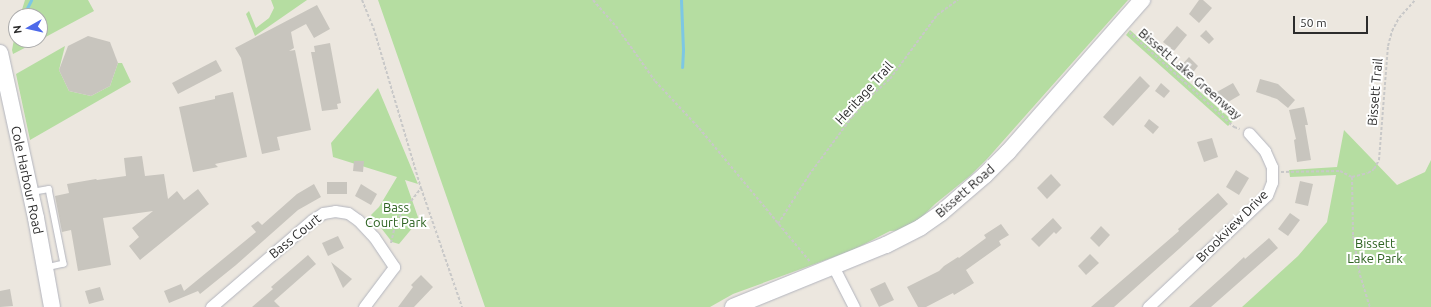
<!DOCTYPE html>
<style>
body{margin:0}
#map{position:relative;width:1431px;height:307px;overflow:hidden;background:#ece7df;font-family:Ubuntu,sans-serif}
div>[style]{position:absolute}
.green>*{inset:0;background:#b5dda1}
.stream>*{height:3px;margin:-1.5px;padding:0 1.5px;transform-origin:1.5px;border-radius:1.5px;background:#7cc7e4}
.building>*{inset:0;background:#c8c5be}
.path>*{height:2px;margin-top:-1px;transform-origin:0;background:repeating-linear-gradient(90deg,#c8c8c8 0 3px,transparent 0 5px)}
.roads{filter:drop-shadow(0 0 1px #b3b5be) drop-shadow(0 0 1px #b3b5be)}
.lane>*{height:5.5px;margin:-2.75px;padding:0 2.75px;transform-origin:2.75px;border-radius:2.75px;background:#fff}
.street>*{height:11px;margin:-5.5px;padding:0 5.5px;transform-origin:5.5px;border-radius:5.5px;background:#fff}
.secondary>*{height:16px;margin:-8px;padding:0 8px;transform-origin:8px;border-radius:8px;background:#fff}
span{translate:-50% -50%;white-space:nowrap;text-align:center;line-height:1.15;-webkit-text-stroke:4px #fff;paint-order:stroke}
.street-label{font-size:13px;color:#2c2c2c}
.park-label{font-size:13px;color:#2e6321}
.north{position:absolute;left:8px;top:8px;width:40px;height:40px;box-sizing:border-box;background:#fff;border:1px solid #ababab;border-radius:50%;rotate:262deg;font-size:11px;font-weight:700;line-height:16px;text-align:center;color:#2c2c2c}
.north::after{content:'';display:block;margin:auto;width:14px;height:18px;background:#4e6aea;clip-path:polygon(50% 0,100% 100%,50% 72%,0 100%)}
.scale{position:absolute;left:1293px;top:16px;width:75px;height:18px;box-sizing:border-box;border:2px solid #2c2c2c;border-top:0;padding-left:5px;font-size:12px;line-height:14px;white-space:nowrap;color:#2c2c2c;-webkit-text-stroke:3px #fff;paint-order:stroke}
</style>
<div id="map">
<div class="green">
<div style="clip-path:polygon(25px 0,88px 0,94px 11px,40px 40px,40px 16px,20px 16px)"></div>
<div style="clip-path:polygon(271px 0,307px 0,255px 36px,246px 14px,249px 11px,256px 28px,269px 18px,274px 8px)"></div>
<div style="clip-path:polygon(378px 0,1128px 0,987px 159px,971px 175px,935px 204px,909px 230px,890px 231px,853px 250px,733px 294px,710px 307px,485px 307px)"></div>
<div style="clip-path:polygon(16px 29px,16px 40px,40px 40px,13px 54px,12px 50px)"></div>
<div style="clip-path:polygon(1130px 30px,1233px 121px,1228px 126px,1126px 35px)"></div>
<div style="clip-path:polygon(65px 46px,59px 70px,69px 91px,91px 96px,110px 86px,118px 63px,122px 63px,131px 82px,30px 140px,16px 74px)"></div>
<div style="clip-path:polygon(378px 88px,418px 184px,405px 180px,419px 220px,399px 244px,392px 242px,371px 215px,379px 207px,397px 177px,333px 157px,331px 143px)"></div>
<div style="clip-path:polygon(1344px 130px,1397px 185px,1425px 172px,1431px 160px,1431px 307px,1242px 307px,1298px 256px,1327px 222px,1336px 175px,1290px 177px,1289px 170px,1337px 167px)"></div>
</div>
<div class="stream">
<div style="left:681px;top:0;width:50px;rotate:87.7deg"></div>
<div style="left:683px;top:50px;width:17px;rotate:93deg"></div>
<div style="left:27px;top:8px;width:9px;rotate:-63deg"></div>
</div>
<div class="building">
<div style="clip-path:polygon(1199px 0,1203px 0,1212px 8px,1199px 23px,1189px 14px)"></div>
<div style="clip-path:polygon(317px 5px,330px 29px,314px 38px,306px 24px,291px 32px,294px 48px,289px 51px,295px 50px,311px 130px,277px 137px,280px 150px,262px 154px,241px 58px,235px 48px)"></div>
<div style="clip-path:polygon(1177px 26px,1187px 35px,1174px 51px,1163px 42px)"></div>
<div style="clip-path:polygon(1206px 30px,1214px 39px,1209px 44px,1200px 36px)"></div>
<div style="clip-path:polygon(88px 36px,110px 42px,118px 63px,110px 86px,91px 96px,69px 91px,59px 70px,68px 46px)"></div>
<div style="clip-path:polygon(330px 43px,341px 103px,337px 104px,338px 109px,322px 111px,311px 52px,315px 52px,314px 46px)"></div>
<div style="clip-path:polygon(1189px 57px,1198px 66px,1190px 76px,1180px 67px)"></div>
<div style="clip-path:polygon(216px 60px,222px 71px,178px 94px,172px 83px)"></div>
<div style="clip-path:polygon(1140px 76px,1150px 86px,1113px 126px,1103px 117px)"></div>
<div style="clip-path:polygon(1260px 79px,1278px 84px,1295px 100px,1288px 108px,1277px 99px,1256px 92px)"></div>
<div style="clip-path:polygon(1161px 83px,1170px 91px,1164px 98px,1155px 91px)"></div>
<div style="clip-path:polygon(1233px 83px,1240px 95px,1223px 105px,1215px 93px)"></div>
<div style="clip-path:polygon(233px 92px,247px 157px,215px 164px,218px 167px,193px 172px,179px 107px,215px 99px,215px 96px)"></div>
<div style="clip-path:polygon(1304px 107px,1308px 125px,1305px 125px,1311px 160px,1297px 162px,1294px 140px,1296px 139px,1289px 110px)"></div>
<div style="clip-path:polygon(1149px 119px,1159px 127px,1153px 134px,1144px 126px)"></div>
<div style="clip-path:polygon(1212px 138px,1218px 157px,1204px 162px,1197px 142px)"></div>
<div style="clip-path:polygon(142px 156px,145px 176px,164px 174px,168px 199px,177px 191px,184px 200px,198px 189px,209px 204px,140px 260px,129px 246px,139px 237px,132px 228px,153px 211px,103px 218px,111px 265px,78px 271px,71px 230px,62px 232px,55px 196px,69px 193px,67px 184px,96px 179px,97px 180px,126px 176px,124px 158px)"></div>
<div style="clip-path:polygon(354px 161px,364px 161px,363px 172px,353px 171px)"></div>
<div style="clip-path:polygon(1236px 170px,1249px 178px,1239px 195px,1226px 187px)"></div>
<div style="clip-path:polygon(1051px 174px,1061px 185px,1047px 199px,1037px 188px)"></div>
<div style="clip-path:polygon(1300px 181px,1313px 184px,1308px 206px,1295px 203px)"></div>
<div style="clip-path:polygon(327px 182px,347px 182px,347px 194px,327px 194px)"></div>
<div style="clip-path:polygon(314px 184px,321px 197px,298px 210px,236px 265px,200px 294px,198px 291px,169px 303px,164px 291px,181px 284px,184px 291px,256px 232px,251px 226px,258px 221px,262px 225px,297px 194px)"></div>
<div style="clip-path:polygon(361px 184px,377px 194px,371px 205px,355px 196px)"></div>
<div style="clip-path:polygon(1218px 193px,1228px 204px,1180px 248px,1114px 307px,1091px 307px,1179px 231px,1178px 229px)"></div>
<div style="clip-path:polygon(1290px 213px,1300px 220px,1288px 236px,1278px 229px)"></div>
<div style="clip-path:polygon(1053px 218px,1062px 228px,1056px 234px,1054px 232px,1039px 247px,1031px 239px)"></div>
<div style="clip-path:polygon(1001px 224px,1009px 235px,999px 241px,1001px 245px,966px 270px,974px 283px,954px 295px,953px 293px,926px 307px,918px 307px,907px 287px,939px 271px,944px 266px,958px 257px,959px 258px,986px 238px,984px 235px)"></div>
<div style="clip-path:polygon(1101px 226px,1110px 235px,1099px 247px,1090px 238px)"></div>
<div style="clip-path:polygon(338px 236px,344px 248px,328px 256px,322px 243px)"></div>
<div style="clip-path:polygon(1269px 238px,1278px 248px,1211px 307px,1189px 307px,1229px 271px,1244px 257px,1245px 259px)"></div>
<div style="clip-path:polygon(1090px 254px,1099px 263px,1086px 275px,1078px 266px)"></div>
<div style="clip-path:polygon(308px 255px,316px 264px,274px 301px,280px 307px,252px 307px,273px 289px,271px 287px)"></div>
<div style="clip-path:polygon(331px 262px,352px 279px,343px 288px)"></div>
<div style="clip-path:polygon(421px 275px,433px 287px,414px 307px,398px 307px,413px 287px,411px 285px)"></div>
<div style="clip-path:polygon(885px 282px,894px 300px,879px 307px,870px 289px)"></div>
<div style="clip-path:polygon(100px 287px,104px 300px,89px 304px,85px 291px)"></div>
<div style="clip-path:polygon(10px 289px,13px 306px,0 307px,0 291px)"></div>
</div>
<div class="path">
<div style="left:362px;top:0;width:35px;rotate:68deg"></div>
<div style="left:375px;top:33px;width:162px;rotate:73.5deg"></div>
<div style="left:421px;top:188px;width:126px;rotate:71deg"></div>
<div style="left:593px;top:0;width:35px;rotate:49deg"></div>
<div style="left:616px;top:26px;width:67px;rotate:54.7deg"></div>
<div style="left:655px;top:81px;width:64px;rotate:46.9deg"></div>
<div style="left:699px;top:128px;width:175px;rotate:50.3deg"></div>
<div style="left:1129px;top:32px;width:142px;rotate:42.1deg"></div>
<div style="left:1234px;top:127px;width:6px;rotate:18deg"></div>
<div style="left:1281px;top:172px;width:59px;rotate:-1deg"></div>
<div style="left:1340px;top:171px;width:13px;rotate:27deg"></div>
<div style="left:1352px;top:177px;width:59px;rotate:89deg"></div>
<div style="left:1353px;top:236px;width:40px;rotate:80deg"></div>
<div style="left:1360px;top:275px;width:34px;rotate:73deg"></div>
<div style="left:1352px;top:177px;width:16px;rotate:-14deg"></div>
<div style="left:1368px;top:173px;width:7px;rotate:-34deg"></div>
<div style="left:1374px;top:169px;width:10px;rotate:-61deg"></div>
<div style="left:1379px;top:160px;width:114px;rotate:-85.5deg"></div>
<div style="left:1388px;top:46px;width:16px;rotate:-75deg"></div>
<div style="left:1392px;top:31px;width:15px;rotate:-62deg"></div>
<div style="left:1399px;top:18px;width:24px;rotate:-48deg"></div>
<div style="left:778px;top:224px;width:58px;rotate:-57.7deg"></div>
<div style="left:809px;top:175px;width:72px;rotate:-53.4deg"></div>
<div style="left:852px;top:117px;width:30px;rotate:-48deg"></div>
<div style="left:872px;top:95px;width:24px;rotate:-42deg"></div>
<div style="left:890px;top:79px;width:79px;rotate:-53.7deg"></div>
<div style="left:937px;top:15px;width:26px;rotate:-36deg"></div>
<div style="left:391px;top:243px;width:23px;rotate:-77deg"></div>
<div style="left:396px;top:221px;width:41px;rotate:-52.9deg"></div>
</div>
<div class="roads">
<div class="lane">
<div style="left:32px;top:192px;width:17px;rotate:-10deg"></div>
<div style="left:49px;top:189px;width:76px;rotate:78.7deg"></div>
<div style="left:64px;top:264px;width:17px;rotate:167deg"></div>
</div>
<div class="street">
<div style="left:833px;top:266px;width:46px;rotate:62.9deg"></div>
<div style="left:211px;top:307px;width:133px;rotate:-40.7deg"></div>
<div style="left:312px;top:220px;width:13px;rotate:-32deg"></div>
<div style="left:323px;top:213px;width:12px;rotate:-9deg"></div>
<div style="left:335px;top:211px;width:13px;rotate:9deg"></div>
<div style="left:348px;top:213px;width:12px;rotate:35deg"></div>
<div style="left:358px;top:220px;width:23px;rotate:47deg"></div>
<div style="left:374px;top:237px;width:36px;rotate:56deg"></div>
<div style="left:394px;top:267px;width:50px;rotate:126.9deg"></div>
<div style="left:1148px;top:307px;width:163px;rotate:-43.3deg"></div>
<div style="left:1267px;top:195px;width:14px;rotate:-69deg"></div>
<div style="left:1272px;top:182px;width:15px;rotate:-90deg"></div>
<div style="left:1272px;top:167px;width:17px;rotate:-114deg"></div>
<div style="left:1265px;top:151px;width:24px;rotate:-132deg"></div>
</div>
<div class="secondary">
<div style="left:0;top:53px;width:169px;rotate:77.7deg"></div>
<div style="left:36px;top:218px;width:90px;rotate:79.8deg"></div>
<div style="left:733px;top:307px;width:165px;rotate:-22.1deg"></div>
<div style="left:886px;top:245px;width:39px;rotate:-27deg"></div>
<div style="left:921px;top:227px;width:24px;rotate:-35deg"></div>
<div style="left:941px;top:213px;width:58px;rotate:-40.8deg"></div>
<div style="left:985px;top:175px;width:33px;rotate:-45deg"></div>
<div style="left:1008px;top:152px;width:203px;rotate:-48.6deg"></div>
</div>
</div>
<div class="street-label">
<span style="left:1190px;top:74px;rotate:41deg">Bissett Lake Greenway</span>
<span style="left:1375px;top:92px;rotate:-85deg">Bissett Trail</span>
<span style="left:864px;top:93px;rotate:-48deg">Heritage Trail</span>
<span style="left:27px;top:180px;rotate:78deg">Cole Harbour Road</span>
<span style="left:965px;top:191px;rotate:-41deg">Bissett Road</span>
<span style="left:1232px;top:226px;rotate:-45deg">Brookview Drive</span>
<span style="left:295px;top:236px;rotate:-39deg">Bass Court</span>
</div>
<div class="park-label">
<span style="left:396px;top:215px">Bass<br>Court Park</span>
<span style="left:1375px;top:251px">Bissett<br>Lake Park</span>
</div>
<div class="north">N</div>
<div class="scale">50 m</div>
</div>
